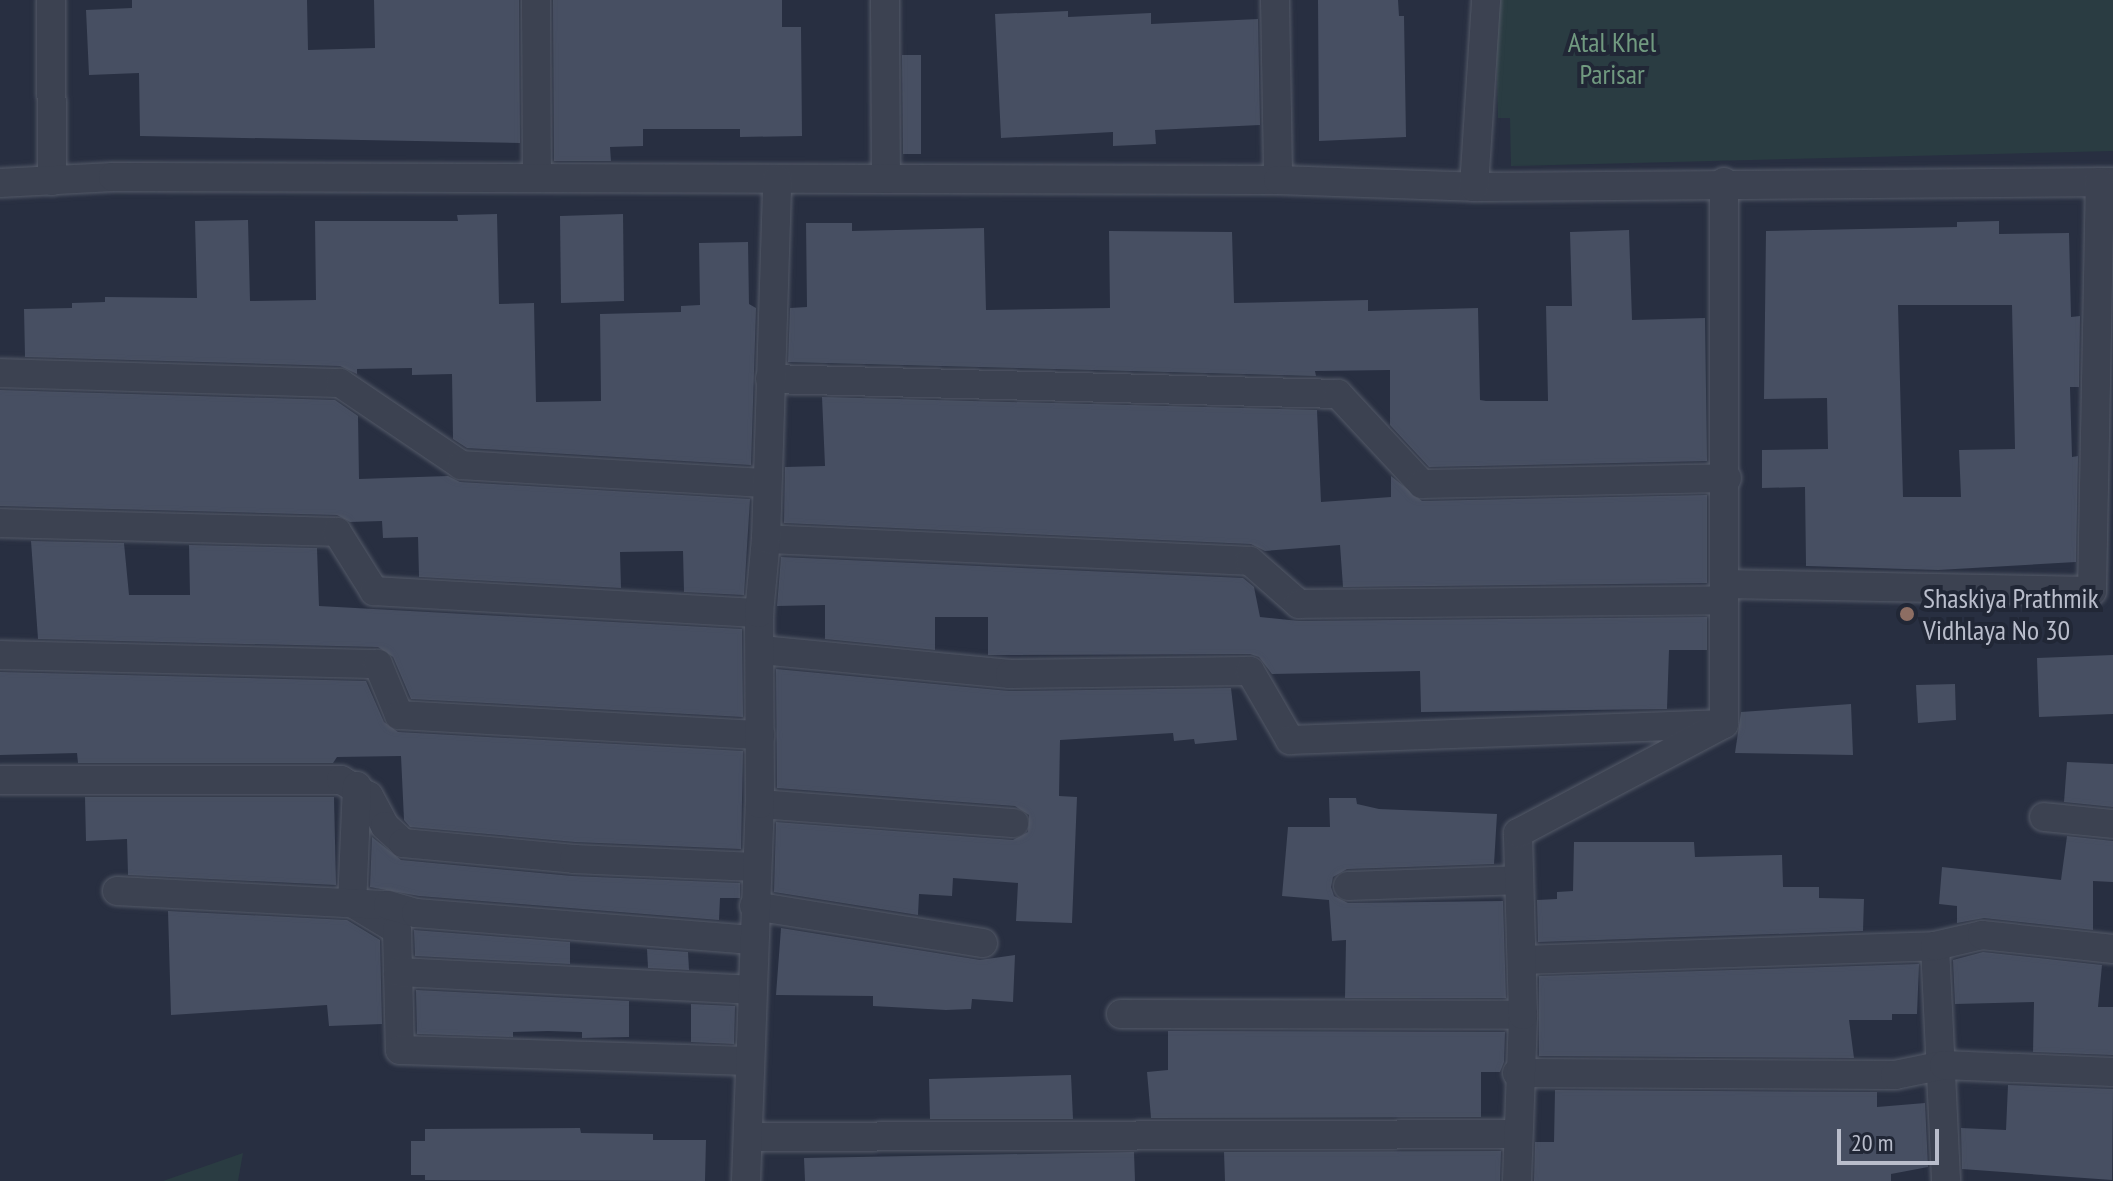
<!DOCTYPE html>
<style>
body{margin:0}
#map{position:relative;width:2113px;height:1181px;overflow:hidden;background:#282f41;font-family:"PT Sans Narrow",sans-serif}
div>[style]{position:absolute}
.green>*{inset:0;background:#2a3c42}
.building>*{inset:0;background:#474f62}
.roads{filter:drop-shadow(0 0 2px #545a68) drop-shadow(0 0 2px #545a68)}
.street>*{height:28px;margin:-14px;padding:0 14px;transform-origin:14px;border-radius:14px;background:#3c4251}
.dots>*{width:22px;height:22px;translate:-50% -50%;box-sizing:border-box;border:4px solid #212736;border-radius:50%}
span{translate:-50% -50%;white-space:nowrap;text-align:center;line-height:1.15;-webkit-text-stroke:8px #212736;paint-order:stroke}
.park-label{font-size:28px;color:#719a80}
.poi-label{font-size:28px;color:#b9bdcb}
.left{translate:0 -50%;text-align:left}
.scale{position:absolute;left:1837px;top:1129px;width:102px;height:36px;box-sizing:border-box;border:4px solid #b9bdcb;border-top:0;padding-left:10px;font-size:24px;line-height:28px;white-space:nowrap;color:#b9bdcb;-webkit-text-stroke:6px #212736;paint-order:stroke}
</style>
<div id="map">
<div class="green">
<div style="clip-path:polygon(1495px 0,2113px 0,2113px 151px,1511px 166px,1510px 118px,1498px 118px)"></div>
<div style="clip-path:polygon(243px 1153px,238px 1181px,163px 1181px)"></div>
</div>
<div class="building">
<div style="clip-path:polygon(132px 0,307px 0,308px 50px,375px 48px,374px 0,519px 0,520px 143px,140px 136px,139px 73px,89px 75px,86px 10px,132px 8px)"></div>
<div style="clip-path:polygon(553px 0,782px 0,782px 27px,801px 27px,802px 136px,740px 137px,740px 129px,643px 129px,643px 146px,610px 147px,611px 161px,554px 161px)"></div>
<div style="clip-path:polygon(1318px 0,1398px 0,1399px 16px,1404px 16px,1406px 137px,1319px 141px)"></div>
<div style="clip-path:polygon(1068px 11px,1068px 17px,1151px 13px,1151px 24px,1258px 19px,1260px 125px,1155px 130px,1156px 144px,1113px 146px,1113px 132px,1001px 138px,995px 14px)"></div>
<div style="clip-path:polygon(902px 55px,921px 55px,921px 154px,903px 154px)"></div>
<div style="clip-path:polygon(497px 214px,499px 304px,534px 303px,536px 402px,601px 401px,600px 314px,681px 312px,681px 306px,700px 305px,699px 243px,748px 242px,749px 304px,756px 308px,751px 465px,467px 448px,453px 439px,452px 374px,412px 375px,412px 368px,357px 369px,357px 374px,340px 366px,25px 357px,24px 309px,72px 308px,72px 303px,105px 302px,105px 297px,197px 298px,195px 221px,248px 220px,250px 301px,316px 300px,315px 221px,458px 221px,457px 215px)"></div>
<div style="clip-path:polygon(623px 214px,624px 301px,561px 303px,560px 216px)"></div>
<div style="clip-path:polygon(evenodd,1999px 221px,1999px 234px,2069px 233px,2071px 317px,2080px 316px,2079px 387px,2070px 387px,2072px 457px,2078px 456px,2076px 562px,1938px 570px,1806px 566px,1805px 487px,1762px 488px,1762px 450px,1828px 449px,1827px 398px,1764px 399px,1766px 231px,1957px 227px,1957px 222px,1999px 221px,1898px 305px,2012px 305px,2015px 449px,1959px 450px,1961px 497px,1903px 497px,1898px 305px)"></div>
<div style="clip-path:polygon(806px 223px,852px 223px,852px 231px,984px 228px,986px 310px,1110px 308px,1109px 231px,1232px 232px,1234px 303px,1368px 300px,1368px 311px,1478px 308px,1480px 400px,1486px 401px,1548px 401px,1546px 306px,1572px 306px,1570px 232px,1629px 230px,1632px 320px,1705px 318px,1707px 461px,1429px 467px,1390px 425px,1390px 370px,1315px 371px,1316px 376px,788px 362px,790px 308px,807px 307px)"></div>
<div style="clip-path:polygon(0 390px,335px 400px,358px 416px,359px 479px,448px 476px,460px 482px,750px 499px,744px 595px,684px 592px,683px 551px,620px 552px,621px 588px,419px 577px,418px 537px,383px 538px,382px 521px,350px 522px,337px 515px,0 506px)"></div>
<div style="clip-path:polygon(822px 397px,1317px 410px,1321px 502px,1391px 497px,1391px 476px,1422px 501px,1707px 495px,1707px 583px,1343px 587px,1340px 545px,1265px 551px,1251px 544px,784px 523px,785px 467px,825px 466px)"></div>
<div style="clip-path:polygon(31px 541px,124px 543px,129px 595px,190px 595px,189px 545px,317px 548px,319px 606px,742px 629px,743px 717px,411px 699px,393px 657px,378px 647px,38px 639px)"></div>
<div style="clip-path:polygon(781px 557px,1243px 578px,1254px 587px,1260px 617px,1299px 621px,1707px 617px,1707px 650px,1669px 650px,1667px 709px,1421px 712px,1420px 671px,1272px 674px,1259px 657px,1250px 654px,988px 655px,988px 617px,935px 617px,935px 650px,825px 639px,825px 605px,777px 606px)"></div>
<div style="clip-path:polygon(2113px 655px,2113px 714px,2039px 717px,2037px 658px)"></div>
<div style="clip-path:polygon(776px 669px,1009px 691px,1231px 688px,1237px 740px,1195px 744px,1194px 739px,1174px 741px,1173px 733px,1060px 740px,1059px 796px,1077px 797px,1072px 923px,1016px 921px,1018px 883px,953px 878px,952px 896px,919px 894px,918px 915px,774px 892px,776px 822px,1013px 840px,1028px 832px,1029px 815px,1015px 806px,777px 788px)"></div>
<div style="clip-path:polygon(0 672px,366px 681px,384px 722px,398px 732px,743px 751px,741px 849px,575px 842px,410px 827px,404px 820px,401px 756px,337px 757px,333px 763px,78px 763px,77px 753px,0 755px)"></div>
<div style="clip-path:polygon(1955px 684px,1956px 720px,1918px 723px,1916px 685px)"></div>
<div style="clip-path:polygon(1851px 704px,1853px 755px,1735px 753px,1741px 712px)"></div>
<div style="clip-path:polygon(2067px 762px,2113px 764px,2113px 807px,2064px 802px)"></div>
<div style="clip-path:polygon(85px 797px,334px 797px,336px 885px,128px 875px,127px 839px,86px 841px)"></div>
<div style="clip-path:polygon(1329px 798px,1356px 798px,1357px 804px,1379px 809px,1497px 814px,1494px 864px,1347px 869px,1333px 877px,1331px 887px,1334px 896px,1348px 903px,1503px 901px,1506px 998px,1345px 998px,1346px 940px,1332px 941px,1329px 900px,1282px 896px,1288px 827px,1330px 827px)"></div>
<div style="clip-path:polygon(2067px 836px,2113px 841px,2113px 882px,2093px 881px,2093px 930px,1984px 918px,1957px 923px,1957px 906px,1939px 904px,1942px 867px,2061px 880px)"></div>
<div style="clip-path:polygon(372px 837px,401px 860px,572px 876px,740px 883px,740px 898px,720px 898px,719px 920px,419px 896px,370px 887px)"></div>
<div style="clip-path:polygon(1574px 842px,1694px 842px,1695px 857px,1782px 855px,1783px 887px,1819px 887px,1819px 898px,1864px 899px,1863px 931px,1538px 942px,1537px 900px,1557px 899px,1557px 892px,1573px 891px)"></div>
<div style="clip-path:polygon(168px 911px,347px 920px,380px 940px,382px 1024px,329px 1026px,327px 1005px,171px 1015px)"></div>
<div style="clip-path:polygon(781px 928px,980px 960px,1015px 955px,1013px 1002px,972px 999px,971px 1009px,946px 1010px,873px 1006px,873px 996px,776px 995px)"></div>
<div style="clip-path:polygon(414px 930px,570px 942px,570px 964px,415px 956px)"></div>
<div style="clip-path:polygon(647px 949px,688px 952px,689px 970px,648px 968px)"></div>
<div style="clip-path:polygon(1983px 952px,2102px 965px,2098px 1007px,2113px 1007px,2113px 1055px,2033px 1052px,2034px 1002px,1955px 1004px,1953px 960px)"></div>
<div style="clip-path:polygon(1919px 964px,1917px 1014px,1892px 1014px,1892px 1020px,1849px 1020px,1854px 1058px,1539px 1056px,1539px 976px)"></div>
<div style="clip-path:polygon(416px 990px,629px 1001px,629px 1037px,582px 1038px,582px 1032px,548px 1031px,513px 1032px,513px 1037px,417px 1034px)"></div>
<div style="clip-path:polygon(691px 1004px,735px 1006px,734px 1044px,691px 1042px)"></div>
<div style="clip-path:polygon(1168px 1031px,1505px 1032px,1504px 1062px,1500px 1072px,1481px 1072px,1481px 1117px,1151px 1118px,1147px 1072px,1168px 1070px)"></div>
<div style="clip-path:polygon(1071px 1075px,1073px 1119px,930px 1119px,929px 1079px)"></div>
<div style="clip-path:polygon(2008px 1085px,2113px 1089px,2112px 1180px,1962px 1169px,1961px 1128px,2006px 1130px)"></div>
<div style="clip-path:polygon(1555px 1090px,1877px 1092px,1877px 1107px,1925px 1103px,1928px 1167px,1891px 1174px,1891px 1181px,1534px 1181px,1535px 1142px,1554px 1142px)"></div>
<div style="clip-path:polygon(580px 1128px,581px 1133px,653px 1134px,653px 1140px,706px 1140px,705px 1181px,425px 1180px,425px 1175px,411px 1175px,411px 1141px,425px 1141px,425px 1129px)"></div>
<div style="clip-path:polygon(1501px 1151px,1500px 1181px,1225px 1181px,1224px 1152px)"></div>
<div style="clip-path:polygon(1134px 1152px,1135px 1181px,805px 1181px,804px 1158px)"></div>
</div>
<div class="roads">
<div class="street">
<div style="left:51px;top:0;width:181px;rotate:89.7deg"></div>
<div style="left:536px;top:0;width:178px;rotate:89.7deg"></div>
<div style="left:885px;top:0;width:179px;rotate:89.7deg"></div>
<div style="left:1275px;top:0;width:180px;rotate:89deg"></div>
<div style="left:0;top:183px;width:113px;rotate:-3deg"></div>
<div style="left:113px;top:177px;width:1165px;rotate:0.15deg"></div>
<div style="left:1278px;top:180px;width:196px;rotate:2deg"></div>
<div style="left:1474px;top:187px;width:639px;rotate:-0.45deg"></div>
<div style="left:1474px;top:187px;width:187px;rotate:-86.3deg"></div>
<div style="left:0;top:373px;width:340px;rotate:1.7deg"></div>
<div style="left:340px;top:383px;width:146px;rotate:34.1deg"></div>
<div style="left:461px;top:465px;width:306px;rotate:3.4deg"></div>
<div style="left:770px;top:379px;width:568px;rotate:1.51deg"></div>
<div style="left:1338px;top:394px;width:123px;rotate:47deg"></div>
<div style="left:1422px;top:484px;width:305px;rotate:-1.1deg"></div>
<div style="left:0;top:523px;width:337px;rotate:1.5deg"></div>
<div style="left:337px;top:532px;width:70px;rotate:57.9deg"></div>
<div style="left:374px;top:591px;width:386px;rotate:3.3deg"></div>
<div style="left:766px;top:539px;width:484px;rotate:2.6deg"></div>
<div style="left:1250px;top:561px;width:65px;rotate:41.3deg"></div>
<div style="left:1299px;top:604px;width:425px;rotate:-0.5deg"></div>
<div style="left:1724px;top:584px;width:368px;rotate:1.1deg"></div>
<div style="left:2092px;top:591px;width:409px;rotate:-88.9deg"></div>
<div style="left:761px;top:650px;width:250px;rotate:5.5deg"></div>
<div style="left:1010px;top:674px;width:240px;rotate:-0.7deg"></div>
<div style="left:1250px;top:671px;width:80px;rotate:59.9deg"></div>
<div style="left:1290px;top:740px;width:428px;rotate:-2.1deg"></div>
<div style="left:0;top:655px;width:378px;rotate:1.4deg"></div>
<div style="left:378px;top:664px;width:55px;rotate:67.6deg"></div>
<div style="left:399px;top:715px;width:362px;rotate:3.2deg"></div>
<div style="left:0;top:780px;width:341px"></div>
<div style="left:341px;top:780px;width:32px;rotate:30deg"></div>
<div style="left:369px;top:796px;width:34px;rotate:62deg"></div>
<div style="left:385px;top:826px;width:25px;rotate:43deg"></div>
<div style="left:403px;top:843px;width:172px;rotate:5.3deg"></div>
<div style="left:574px;top:859px;width:181px;rotate:2.5deg"></div>
<div style="left:357px;top:786px;width:117px;rotate:92.4deg"></div>
<div style="left:352px;top:903px;width:52px;rotate:31deg"></div>
<div style="left:397px;top:930px;width:120px;rotate:88.6deg"></div>
<div style="left:400px;top:1050px;width:350px;rotate:1.8deg"></div>
<div style="left:760px;top:804px;width:255px;rotate:4.3deg"></div>
<div style="left:2044px;top:817px;width:69px;rotate:5.8deg"></div>
<div style="left:1348px;top:886px;width:168px;rotate:-2deg"></div>
<div style="left:117px;top:891px;width:271px;rotate:3deg"></div>
<div style="left:388px;top:905px;width:29px;rotate:16deg"></div>
<div style="left:416px;top:913px;width:337px;rotate:4.6deg"></div>
<div style="left:754px;top:906px;width:232px;rotate:9.2deg"></div>
<div style="left:1935px;top:946px;width:235px;rotate:87.3deg"></div>
<div style="left:1522px;top:960px;width:413px;rotate:-1.9deg"></div>
<div style="left:1935px;top:946px;width:48px;rotate:-13.2deg"></div>
<div style="left:1982px;top:935px;width:132px;rotate:6.1deg"></div>
<div style="left:398px;top:972px;width:353px;rotate:2.9deg"></div>
<div style="left:1121px;top:1014px;width:402px;rotate:0.1deg"></div>
<div style="left:1517px;top:1073px;width:378px;rotate:0.3deg"></div>
<div style="left:1895px;top:1075px;width:50px;rotate:-11.5deg"></div>
<div style="left:1944px;top:1065px;width:169px;rotate:2.4deg"></div>
<div style="left:749px;top:1137px;width:769px;rotate:-0.22deg"></div>
<div style="left:746px;top:1181px;width:377px;rotate:-87.9deg"></div>
<div style="left:760px;top:804px;width:191px;rotate:-90.3deg"></div>
<div style="left:759px;top:613px;width:74px;rotate:-84.6deg"></div>
<div style="left:766px;top:539px;width:360px;rotate:-88.2deg"></div>
<div style="left:1517px;top:1181px;width:166px;rotate:-87.9deg"></div>
<div style="left:1523px;top:1015px;width:182px;rotate:-91.6deg"></div>
<div style="left:1518px;top:833px;width:233px;rotate:-27.9deg"></div>
<div style="left:1724px;top:724px;width:542px;rotate:-90deg"></div>
</div>
</div>
<div class="dots">
<div style="left:1907px;top:614px;background:#8d6e63"></div>
</div>
<div class="park-label">
<span style="left:1612px;top:58px">Atal Khel<br>Parisar</span>
</div>
<div class="poi-label">
<span class="left" style="left:1923px;top:614px">Shaskiya Prathmik<br>Vidhlaya No 30</span>
</div>
<div class="scale">20 m</div>
</div>
